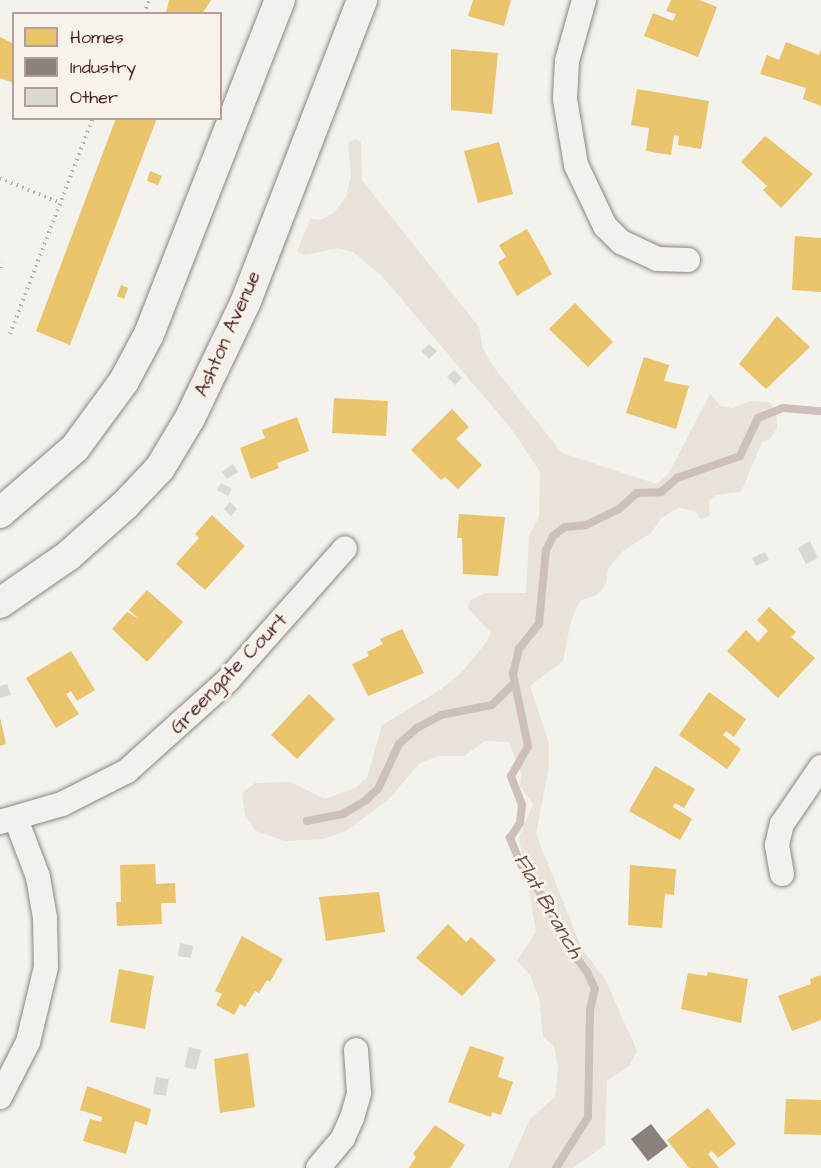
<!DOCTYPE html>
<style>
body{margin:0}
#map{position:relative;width:821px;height:1168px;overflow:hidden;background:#f4f2ec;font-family:"Architects Daughter",sans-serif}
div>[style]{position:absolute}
.green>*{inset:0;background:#e8e2da}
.homes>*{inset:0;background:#e9c46a}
.industry>*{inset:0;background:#8a817c}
.stream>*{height:8px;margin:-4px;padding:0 4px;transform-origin:4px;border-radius:4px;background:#cdc0bc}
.building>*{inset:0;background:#dbd7d3}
.path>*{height:4px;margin-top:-2px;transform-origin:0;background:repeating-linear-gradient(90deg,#b6b0ae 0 1.5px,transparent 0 6px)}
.roads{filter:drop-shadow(0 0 2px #8f8685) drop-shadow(0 0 2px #8f8685)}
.minor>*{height:24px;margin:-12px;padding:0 12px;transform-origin:12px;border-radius:12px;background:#f2f1ed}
.tertiary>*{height:30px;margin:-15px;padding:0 15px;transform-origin:15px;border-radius:15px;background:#f2f1ed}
span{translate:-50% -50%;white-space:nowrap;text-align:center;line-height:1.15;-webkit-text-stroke:6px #f7f3e8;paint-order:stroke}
.street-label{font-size:20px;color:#4a1f2b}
.water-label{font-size:21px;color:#6c4950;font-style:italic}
.legend{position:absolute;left:12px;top:12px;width:210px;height:108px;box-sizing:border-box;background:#f7f3e8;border:2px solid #b29e9c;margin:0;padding:8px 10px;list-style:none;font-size:18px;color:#4a1f2b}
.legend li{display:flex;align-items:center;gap:12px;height:30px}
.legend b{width:30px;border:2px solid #b29e9c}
</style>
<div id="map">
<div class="green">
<div style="clip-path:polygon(354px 139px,361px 141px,362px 180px,479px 327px,483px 349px,496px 370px,562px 453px,657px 484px,669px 473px,710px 394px,721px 406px,733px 408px,749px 401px,769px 402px,776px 410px,777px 428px,770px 439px,762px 442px,741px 492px,715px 495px,709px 501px,710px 515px,701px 520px,695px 511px,679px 508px,662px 517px,651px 533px,623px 551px,608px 569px,606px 584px,597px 595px,580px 601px,571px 621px,563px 661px,530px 686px,549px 744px,549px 766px,536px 834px,582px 949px,605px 979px,637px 1051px,629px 1066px,607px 1081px,605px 1145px,573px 1168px,508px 1168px,530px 1119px,555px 1097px,558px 1069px,554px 1046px,543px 1037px,539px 998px,530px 975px,517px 961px,536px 931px,519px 838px,533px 804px,520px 786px,521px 774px,509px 742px,485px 741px,464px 756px,440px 756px,420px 763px,388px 800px,346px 831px,323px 839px,285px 841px,256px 831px,245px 815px,242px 793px,255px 783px,291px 782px,325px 799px,355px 788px,367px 778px,382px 725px,440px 690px,460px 674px,485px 644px,491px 633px,468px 608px,469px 601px,485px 593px,526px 593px,529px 536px,539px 517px,540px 472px,513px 431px,381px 275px,353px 252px,338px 248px,305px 255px,297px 252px,310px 219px,320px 220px,334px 213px,346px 197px,351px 176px,348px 143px)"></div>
</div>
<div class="homes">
<div style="clip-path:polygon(169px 0,211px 0,202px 14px,166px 14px)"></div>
<div style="clip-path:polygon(473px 0,511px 0,504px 26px,468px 16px)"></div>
<div style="clip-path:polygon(671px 0,699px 0,717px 7px,698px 57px,644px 36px,653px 13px,673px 21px,676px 14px,666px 11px)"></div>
<div style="clip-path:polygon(0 37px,14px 44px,14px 83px,0 78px)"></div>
<div style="clip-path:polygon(786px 42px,819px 55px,821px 49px,821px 106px,803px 99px,806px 88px,760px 74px,767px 55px,779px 60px)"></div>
<div style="clip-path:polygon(451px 49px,498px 53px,492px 114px,451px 110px)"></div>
<div style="clip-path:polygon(637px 89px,709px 101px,701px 149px,678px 145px,679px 136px,674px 135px,671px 155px,646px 151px,649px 128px,631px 125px)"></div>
<div style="clip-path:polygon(116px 118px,157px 118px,70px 345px,36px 331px)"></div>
<div style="clip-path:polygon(765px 136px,813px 174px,781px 208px,763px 190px,767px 186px,741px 162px)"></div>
<div style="clip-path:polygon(499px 142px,513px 194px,478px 203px,464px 151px)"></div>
<div style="clip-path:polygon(150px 171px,162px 176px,158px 185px,147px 181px)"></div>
<div style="clip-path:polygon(527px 229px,552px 274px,517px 296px,498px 262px,506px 257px,499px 245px)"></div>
<div style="clip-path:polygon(795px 236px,821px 238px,821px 292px,792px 290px)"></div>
<div style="clip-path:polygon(121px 285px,128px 288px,124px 299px,117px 296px)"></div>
<div style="clip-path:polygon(575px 303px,613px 342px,588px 367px,549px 329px)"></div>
<div style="clip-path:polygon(777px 316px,810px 347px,766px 389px,739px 364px)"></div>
<div style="clip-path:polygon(644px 357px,669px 365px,664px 381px,689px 386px,676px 429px,626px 413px)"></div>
<div style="clip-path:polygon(334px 398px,388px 401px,386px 436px,332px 433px)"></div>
<div style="clip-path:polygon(452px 409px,469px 427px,456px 439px,482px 465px,458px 489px,445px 477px,441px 480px,411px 450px)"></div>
<div style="clip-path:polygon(297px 417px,309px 451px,277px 463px,279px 468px,251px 479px,240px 448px,265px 438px,262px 430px)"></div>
<div style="clip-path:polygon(459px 514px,505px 517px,498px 576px,463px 574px,462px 538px,457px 538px)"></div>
<div style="clip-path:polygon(212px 515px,245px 546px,205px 590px,176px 564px,199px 538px,195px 534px)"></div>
<div style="clip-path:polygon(147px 590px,183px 622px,147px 662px,112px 629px,127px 612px,139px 619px,129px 610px)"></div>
<div style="clip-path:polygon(769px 607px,796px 632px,791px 637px,815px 658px,778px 698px,727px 651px,746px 630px,758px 642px,768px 631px,757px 620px)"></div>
<div style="clip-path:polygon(402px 629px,424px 673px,368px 696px,352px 664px,369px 656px,367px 652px,383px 644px,380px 639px)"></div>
<div style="clip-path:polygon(71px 651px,95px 690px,77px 701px,71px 691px,66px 694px,79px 714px,56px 728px,26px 678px)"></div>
<div style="clip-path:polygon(709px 692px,746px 719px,734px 737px,726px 731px,723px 735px,741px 749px,727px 769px,679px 735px)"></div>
<div style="clip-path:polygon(309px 694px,335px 719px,297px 759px,271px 735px)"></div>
<div style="clip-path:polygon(0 718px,6px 744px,0 746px)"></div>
<div style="clip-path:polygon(655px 766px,695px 789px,684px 808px,675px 803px,673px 807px,692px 819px,680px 840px,629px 811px)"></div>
<div style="clip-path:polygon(155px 864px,156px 884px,175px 883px,176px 903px,161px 903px,162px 924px,117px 926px,116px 902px,121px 902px,120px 865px)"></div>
<div style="clip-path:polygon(630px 865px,676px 869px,674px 895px,665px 894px,662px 928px,628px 925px)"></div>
<div style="clip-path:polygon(379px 892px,385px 932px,326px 941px,319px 897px)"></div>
<div style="clip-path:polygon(448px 924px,466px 942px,471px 937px,496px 960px,462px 996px,416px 958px)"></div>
<div style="clip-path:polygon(242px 936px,283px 959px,270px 982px,267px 980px,259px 993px,255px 991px,245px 1007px,240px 1004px,234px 1015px,216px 1005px,222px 994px,215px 991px)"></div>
<div style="clip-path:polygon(119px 969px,154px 976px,145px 1029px,110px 1022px)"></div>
<div style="clip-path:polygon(708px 972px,748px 979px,741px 1023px,681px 1009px,688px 973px,707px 976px)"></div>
<div style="clip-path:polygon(821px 975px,821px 1020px,792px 1031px,778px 996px,811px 984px,810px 979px)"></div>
<div style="clip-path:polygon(470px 1046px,504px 1057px,498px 1077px,513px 1082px,501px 1115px,492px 1112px,491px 1117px,448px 1102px)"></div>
<div style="clip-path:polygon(248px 1053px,255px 1107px,220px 1113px,214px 1059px)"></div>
<div style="clip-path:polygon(87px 1086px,151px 1109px,147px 1125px,135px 1121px,126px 1154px,83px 1141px,90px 1119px,101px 1122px,102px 1117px,80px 1110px)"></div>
<div style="clip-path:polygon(786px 1099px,821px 1100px,821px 1135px,784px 1134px)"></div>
<div style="clip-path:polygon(708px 1108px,736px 1144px,718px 1158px,712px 1151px,708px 1154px,719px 1168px,689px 1168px,667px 1140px)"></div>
<div style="clip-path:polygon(435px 1125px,465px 1145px,450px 1168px,409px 1168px,416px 1157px,413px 1154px)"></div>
</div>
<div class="industry">
<div style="clip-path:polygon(651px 1124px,668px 1146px,648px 1161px,631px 1139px)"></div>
</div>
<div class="stream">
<div style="left:307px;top:821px;width:37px;rotate:-11deg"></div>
<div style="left:343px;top:814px;width:27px;rotate:-31deg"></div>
<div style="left:366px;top:800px;width:16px;rotate:-43deg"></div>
<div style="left:378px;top:789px;width:50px;rotate:-65deg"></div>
<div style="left:399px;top:744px;width:24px;rotate:-42deg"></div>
<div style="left:417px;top:728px;width:27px;rotate:-28deg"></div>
<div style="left:441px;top:715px;width:52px;rotate:-11.1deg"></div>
<div style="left:492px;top:705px;width:30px;rotate:-45deg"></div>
<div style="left:556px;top:1168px;width:60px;rotate:-57.9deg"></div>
<div style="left:588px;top:1117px;width:107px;rotate:-88.9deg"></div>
<div style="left:590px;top:1010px;width:22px;rotate:-77deg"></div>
<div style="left:595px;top:989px;width:19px;rotate:-115deg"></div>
<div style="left:587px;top:972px;width:47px;rotate:-126.4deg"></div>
<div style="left:559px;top:934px;width:32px;rotate:-110deg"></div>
<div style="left:548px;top:904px;width:43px;rotate:-125.5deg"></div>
<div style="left:523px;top:869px;width:34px;rotate:-113deg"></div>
<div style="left:510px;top:838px;width:18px;rotate:-56deg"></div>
<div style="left:520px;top:823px;width:18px;rotate:-84deg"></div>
<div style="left:522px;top:805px;width:31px;rotate:-111deg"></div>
<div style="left:511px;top:776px;width:34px;rotate:-60deg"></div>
<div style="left:528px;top:746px;width:74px;rotate:-101.8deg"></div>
<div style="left:513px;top:674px;width:26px;rotate:-77deg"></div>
<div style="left:519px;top:649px;width:33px;rotate:-52deg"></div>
<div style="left:539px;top:623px;width:73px;rotate:-84.5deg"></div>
<div style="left:546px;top:550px;width:16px;rotate:-63deg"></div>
<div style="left:553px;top:536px;width:15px;rotate:-37deg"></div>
<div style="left:565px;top:527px;width:21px;rotate:-5deg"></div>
<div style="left:586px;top:525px;width:37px;rotate:-26deg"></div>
<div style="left:619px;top:509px;width:24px;rotate:-42deg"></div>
<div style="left:637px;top:493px;width:24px;rotate:-2deg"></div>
<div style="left:661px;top:492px;width:21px;rotate:-41deg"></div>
<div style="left:677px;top:478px;width:67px;rotate:-19.2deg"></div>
<div style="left:740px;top:456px;width:42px;rotate:-64.7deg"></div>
<div style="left:758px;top:418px;width:27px;rotate:-22deg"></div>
<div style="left:783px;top:408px;width:38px;rotate:5deg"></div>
</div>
<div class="building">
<div style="clip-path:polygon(429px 344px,437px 351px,429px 359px,421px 351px)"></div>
<div style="clip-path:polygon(454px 370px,462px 378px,455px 385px,447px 377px)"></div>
<div style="clip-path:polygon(233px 464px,238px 472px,227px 479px,222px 472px)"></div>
<div style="clip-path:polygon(221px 483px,232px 489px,228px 496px,217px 490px)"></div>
<div style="clip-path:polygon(230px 502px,237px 509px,231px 516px,224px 509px)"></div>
<div style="clip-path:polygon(810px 541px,818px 558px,806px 564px,798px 548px)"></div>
<div style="clip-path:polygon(765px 552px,769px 560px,756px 566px,752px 558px)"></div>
<div style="clip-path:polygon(7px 684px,11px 695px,0 698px,0 686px)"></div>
<div style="clip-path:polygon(180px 943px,193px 946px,191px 958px,178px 956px)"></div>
<div style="clip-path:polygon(189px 1047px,201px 1050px,196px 1070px,184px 1067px)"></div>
<div style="clip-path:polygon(156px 1077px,169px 1079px,166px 1096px,153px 1094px)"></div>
</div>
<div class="path">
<div style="left:144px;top:14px;width:15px;rotate:-70deg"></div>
<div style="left:0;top:178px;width:66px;rotate:22.3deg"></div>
<div style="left:0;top:268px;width:6px;rotate:-72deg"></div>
<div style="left:10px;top:334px;width:231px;rotate:-69deg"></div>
</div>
<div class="roads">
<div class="minor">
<div style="left:584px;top:0;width:63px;rotate:105.6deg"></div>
<div style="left:567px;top:61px;width:38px;rotate:93deg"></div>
<div style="left:565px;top:99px;width:67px;rotate:80.5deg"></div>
<div style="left:576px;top:165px;width:68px;rotate:64.6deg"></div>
<div style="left:605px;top:226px;width:23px;rotate:45deg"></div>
<div style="left:621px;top:242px;width:40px;rotate:25deg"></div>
<div style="left:657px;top:259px;width:31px;rotate:2deg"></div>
<div style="left:0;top:822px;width:65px;rotate:-16.2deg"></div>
<div style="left:62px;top:804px;width:73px;rotate:-26.9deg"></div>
<div style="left:127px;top:771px;width:136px;rotate:-42deg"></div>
<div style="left:228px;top:680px;width:176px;rotate:-48.4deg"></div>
<div style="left:782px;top:874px;width:29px;rotate:-100deg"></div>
<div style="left:777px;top:845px;width:22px;rotate:-77deg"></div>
<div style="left:782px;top:824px;width:69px;rotate:-55.6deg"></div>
<div style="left:0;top:1097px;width:62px;rotate:-63deg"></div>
<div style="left:28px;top:1042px;width:77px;rotate:-76.5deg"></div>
<div style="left:46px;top:967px;width:49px;rotate:-91.2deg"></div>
<div style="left:45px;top:918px;width:42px;rotate:-99.7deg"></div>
<div style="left:38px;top:877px;width:62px;rotate:-110.8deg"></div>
<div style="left:318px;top:1168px;width:39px;rotate:-50deg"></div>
<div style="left:343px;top:1138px;width:22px;rotate:-66deg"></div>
<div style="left:352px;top:1118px;width:26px;rotate:-74deg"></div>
<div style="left:359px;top:1093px;width:43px;rotate:-94deg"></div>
</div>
<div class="tertiary">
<div style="left:0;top:513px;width:99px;rotate:-40.9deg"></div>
<div style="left:75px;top:448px;width:83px;rotate:-53.8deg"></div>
<div style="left:124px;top:381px;width:53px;rotate:-62deg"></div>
<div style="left:149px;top:334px;width:359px;rotate:-68.6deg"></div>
<div style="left:0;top:603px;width:83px;rotate:-34.7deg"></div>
<div style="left:68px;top:556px;width:76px;rotate:-41.8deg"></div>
<div style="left:125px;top:505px;width:51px;rotate:-46.6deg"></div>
<div style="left:160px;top:468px;width:58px;rotate:-59deg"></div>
<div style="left:190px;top:418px;width:130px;rotate:-64.4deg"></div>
<div style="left:246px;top:301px;width:323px;rotate:-68.9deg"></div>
</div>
</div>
<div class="street-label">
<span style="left:228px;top:334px;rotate:-66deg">Ashton Avenue</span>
<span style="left:229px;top:674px;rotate:-46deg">Greengate Court</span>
</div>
<div class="water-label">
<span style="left:548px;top:906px;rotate:60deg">Flat Branch</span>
</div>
<ul class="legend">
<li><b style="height:16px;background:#e9c46a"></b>Homes</li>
<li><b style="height:16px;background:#8a817c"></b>Industry</li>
<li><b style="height:16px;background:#dbd7d3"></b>Other</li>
</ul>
</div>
